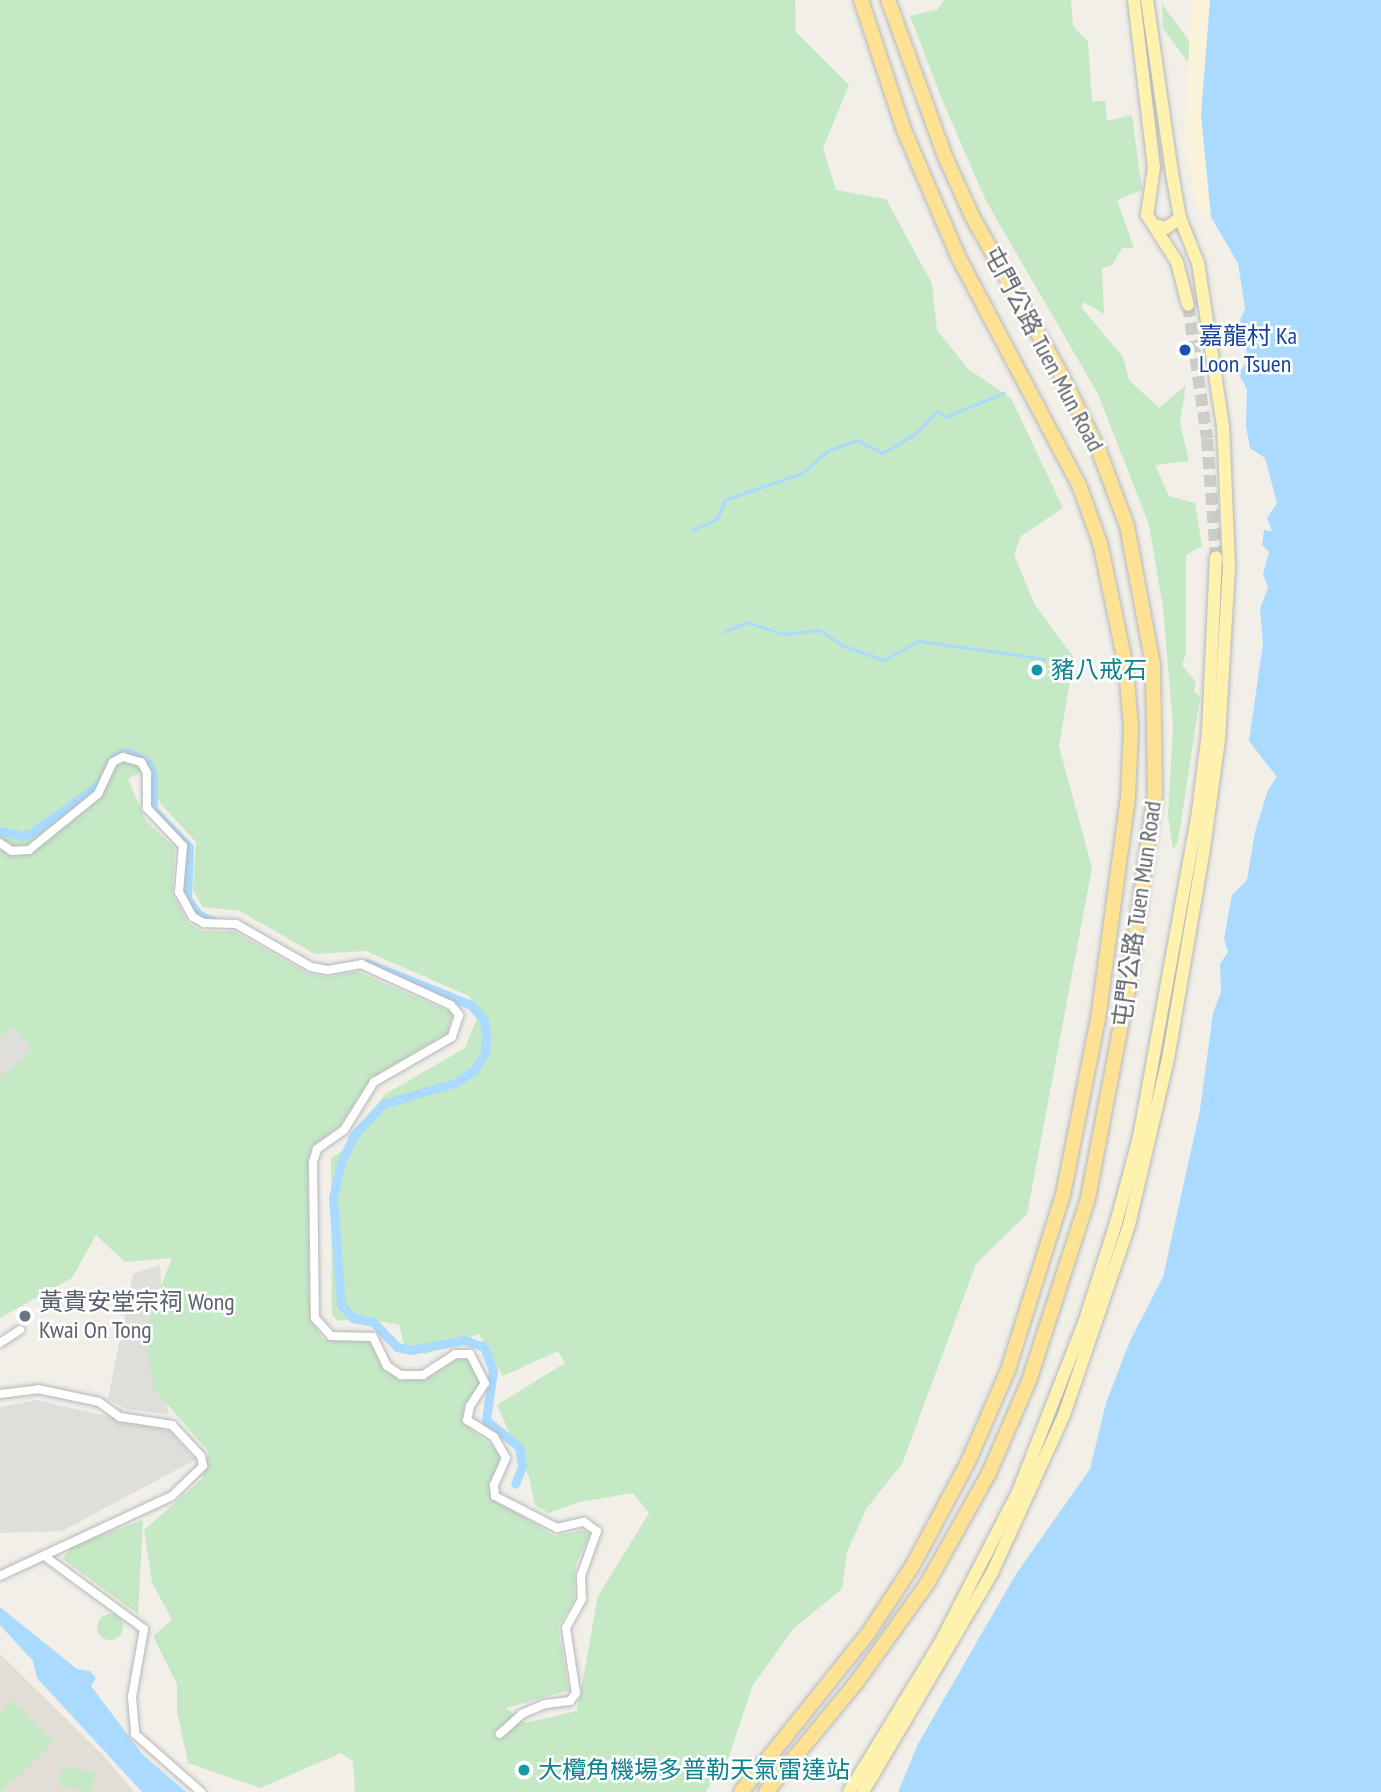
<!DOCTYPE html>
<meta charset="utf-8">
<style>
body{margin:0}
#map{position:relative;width:1381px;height:1792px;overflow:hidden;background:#f1efe8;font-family:"PT Sans Narrow","Noto Sans TC",sans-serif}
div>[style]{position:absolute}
.industrial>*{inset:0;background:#e0deda}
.education>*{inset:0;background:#e1ded6}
.green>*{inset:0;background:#c5e8c5}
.round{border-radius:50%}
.sand>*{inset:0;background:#fbf3d9}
.water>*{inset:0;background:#aadaff}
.stream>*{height:2.5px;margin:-1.25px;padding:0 1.25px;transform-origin:1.25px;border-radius:1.25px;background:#aadaff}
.canal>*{height:9px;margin:-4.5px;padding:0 4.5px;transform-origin:4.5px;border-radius:4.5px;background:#aadaff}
.primary-tunnel>*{height:12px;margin-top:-6px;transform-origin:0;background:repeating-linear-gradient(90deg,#ccccc8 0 12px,transparent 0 18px)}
.roads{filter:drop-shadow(0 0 2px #b5b8bc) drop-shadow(0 0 2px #b5b8bc)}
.street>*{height:8px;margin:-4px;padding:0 4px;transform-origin:4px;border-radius:4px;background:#fff}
.primary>*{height:12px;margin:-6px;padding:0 6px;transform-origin:6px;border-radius:6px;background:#fff2af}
.highway>*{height:14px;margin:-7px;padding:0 7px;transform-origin:7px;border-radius:7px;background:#fde293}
.dots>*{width:19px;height:19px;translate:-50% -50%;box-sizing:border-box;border:4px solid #fff;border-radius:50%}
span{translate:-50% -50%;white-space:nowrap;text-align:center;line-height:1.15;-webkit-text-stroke:5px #fff;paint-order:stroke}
.transit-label{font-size:24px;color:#164399}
.left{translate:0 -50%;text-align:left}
.street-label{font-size:24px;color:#5f6368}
.culture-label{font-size:24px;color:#0d838f}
.worship-label{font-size:24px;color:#5b616d}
</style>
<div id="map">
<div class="industrial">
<div style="clip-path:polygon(37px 996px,104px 1051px,0 1097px,0 1038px)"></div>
<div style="clip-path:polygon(160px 1265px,168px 1414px,126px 1409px,108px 1399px,133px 1274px)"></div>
<div style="clip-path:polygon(37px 1400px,169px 1431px,195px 1460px,62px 1531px,0 1533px,0 1407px)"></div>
</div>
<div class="education">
<div style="clip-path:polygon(0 1654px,103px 1755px,134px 1792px,0 1792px)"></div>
</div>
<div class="green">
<div style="clip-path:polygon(evenodd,0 0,795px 0,796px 32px,849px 85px,823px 148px,836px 190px,886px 199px,932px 284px,937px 330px,968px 369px,1011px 398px,1063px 508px,1021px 536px,1014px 555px,1035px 605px,1074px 658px,1059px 746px,1092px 868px,1027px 1214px,976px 1264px,902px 1464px,866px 1509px,847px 1552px,842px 1589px,793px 1629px,753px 1685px,729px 1756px,706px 1792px,355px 1792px,353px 1761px,341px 1753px,260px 1788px,188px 1763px,177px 1711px,177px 1684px,153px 1636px,172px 1620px,152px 1582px,144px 1530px,202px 1479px,209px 1452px,153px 1388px,145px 1329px,172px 1258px,125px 1262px,96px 1235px,72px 1278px,0 1318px,0 1078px,33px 1050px,11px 1026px,0 1038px,0 0,149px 767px,160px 803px,196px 842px,193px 889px,202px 907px,240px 911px,315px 954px,366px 951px,469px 996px,477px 1018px,465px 1048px,384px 1095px,356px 1142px,331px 1158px,332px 1315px,338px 1321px,364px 1318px,399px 1325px,404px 1344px,426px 1354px,479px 1334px,503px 1376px,558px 1351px,565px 1363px,497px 1405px,529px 1477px,535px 1505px,549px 1513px,579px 1502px,633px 1493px,649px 1513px,598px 1596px,577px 1711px,525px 1723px,506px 1708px,569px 1690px,558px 1627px,574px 1600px,576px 1564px,590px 1534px,584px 1530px,555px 1536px,491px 1498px,489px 1483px,500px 1463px,499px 1452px,462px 1422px,465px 1404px,480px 1382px,468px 1359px,455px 1360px,424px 1380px,400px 1380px,383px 1369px,370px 1342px,323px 1339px,310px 1319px,308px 1162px,312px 1147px,340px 1126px,371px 1078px,448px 1033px,452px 1013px,356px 971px,329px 977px,309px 974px,233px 931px,202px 931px,188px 923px,172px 893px,175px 848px,146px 821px,128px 779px,149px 767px)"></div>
<div style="clip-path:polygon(944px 0,1071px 0,1073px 26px,1088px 42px,1092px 101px,1105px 101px,1107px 121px,1132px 115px,1142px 190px,1117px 200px,1134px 248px,1122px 248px,1112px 265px,1102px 268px,1104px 314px,1084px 302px,1081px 307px,1123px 357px,1129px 380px,1159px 408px,1186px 385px,1180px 423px,1189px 461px,1155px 465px,1169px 496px,1195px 503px,1202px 546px,1186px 555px,1186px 653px,1182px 665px,1196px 682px,1194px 691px,1200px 697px,1178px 842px,1173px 849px,1168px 816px,1173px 726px,1163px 608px,1149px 525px,1098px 394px,986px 201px,941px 97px,910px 16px,937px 10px)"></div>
<div style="clip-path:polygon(1162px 4px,1192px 45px,1188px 62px,1163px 28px)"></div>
<div style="clip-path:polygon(143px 1520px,138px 1614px,63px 1559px,72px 1546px)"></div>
<div class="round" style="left:97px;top:1614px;width:26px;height:26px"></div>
<div style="clip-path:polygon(13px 1700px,54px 1742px,0 1792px,0 1714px)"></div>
<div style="clip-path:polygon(62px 1767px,95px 1773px,92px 1792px,59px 1786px)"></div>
</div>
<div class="sand">
<div style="clip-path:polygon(1191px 0,1210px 0,1201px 115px,1211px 217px,1199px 214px,1185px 146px)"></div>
</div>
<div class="water">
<div style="clip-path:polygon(1210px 0,1381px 0,1381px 1792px,898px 1792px,918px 1744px,1016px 1574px,1090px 1469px,1106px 1403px,1130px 1341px,1163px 1277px,1200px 1110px,1213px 1013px,1221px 992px,1220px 964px,1228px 952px,1224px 939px,1232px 895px,1247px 880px,1255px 832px,1268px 790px,1277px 777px,1249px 741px,1263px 643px,1260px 609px,1268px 587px,1263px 574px,1269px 552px,1262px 545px,1264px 530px,1272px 531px,1267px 518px,1277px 503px,1265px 458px,1250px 448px,1246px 426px,1247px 389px,1238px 373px,1247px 362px,1246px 343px,1237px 326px,1245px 309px,1238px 263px,1211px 217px,1201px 115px)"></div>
<div style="clip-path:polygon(0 1607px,77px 1669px,90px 1671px,96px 1678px,91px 1686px,142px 1754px,186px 1792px,142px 1792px,37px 1678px,33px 1661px,0 1625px)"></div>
</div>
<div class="stream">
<div style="left:693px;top:530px;width:26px;rotate:-25deg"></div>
<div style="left:717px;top:519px;width:21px;rotate:-67deg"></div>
<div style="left:725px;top:500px;width:82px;rotate:-19.3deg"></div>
<div style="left:802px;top:473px;width:33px;rotate:-41deg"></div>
<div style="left:827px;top:451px;width:32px;rotate:-20deg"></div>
<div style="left:857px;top:440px;width:29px;rotate:27deg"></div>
<div style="left:883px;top:453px;width:39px;rotate:-31deg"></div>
<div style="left:916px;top:433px;width:30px;rotate:-46deg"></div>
<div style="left:937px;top:411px;width:11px;rotate:34deg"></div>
<div style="left:946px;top:417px;width:62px;rotate:-22.8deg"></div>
<div style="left:724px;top:632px;width:25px;rotate:-23deg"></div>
<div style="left:747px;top:622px;width:38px;rotate:18deg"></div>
<div style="left:783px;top:634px;width:37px;rotate:-6deg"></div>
<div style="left:820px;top:630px;width:27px;rotate:34deg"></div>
<div style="left:842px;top:645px;width:44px;rotate:20.1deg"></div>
<div style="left:883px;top:660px;width:41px;rotate:-27.8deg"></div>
<div style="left:919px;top:641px;width:127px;rotate:8.1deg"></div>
</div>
<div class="canal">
<div style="left:109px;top:766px;width:12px;rotate:-55deg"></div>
<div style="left:116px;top:756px;width:13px;rotate:-18deg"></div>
<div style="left:128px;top:752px;width:23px;rotate:29deg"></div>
<div style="left:148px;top:763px;width:14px;rotate:69deg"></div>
<div style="left:153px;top:776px;width:34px;rotate:90deg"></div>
<div style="left:153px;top:810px;width:52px;rotate:45.8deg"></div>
<div style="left:189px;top:847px;width:52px;rotate:92.2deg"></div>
<div style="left:187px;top:899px;width:20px;rotate:53deg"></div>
<div style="left:199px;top:915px;width:15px;rotate:23deg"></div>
<div style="left:0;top:831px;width:22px;rotate:13deg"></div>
<div style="left:21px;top:836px;width:11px;rotate:-15deg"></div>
<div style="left:32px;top:833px;width:87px;rotate:-35.7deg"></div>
<div style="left:367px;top:963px;width:112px;rotate:22deg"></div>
<div style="left:471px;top:1005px;width:20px;rotate:49deg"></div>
<div style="left:484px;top:1020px;width:16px;rotate:83deg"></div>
<div style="left:486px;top:1036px;width:17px;rotate:93deg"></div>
<div style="left:485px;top:1053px;width:19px;rotate:122deg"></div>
<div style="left:475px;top:1069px;width:22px;rotate:144deg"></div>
<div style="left:457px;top:1082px;width:77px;rotate:163.4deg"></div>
<div style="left:383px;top:1104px;width:42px;rotate:133.1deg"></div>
<div style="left:354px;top:1135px;width:31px;rotate:115deg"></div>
<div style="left:341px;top:1163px;width:36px;rotate:103deg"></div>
<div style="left:333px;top:1198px;width:107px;rotate:85.7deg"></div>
<div style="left:341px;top:1305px;width:18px;rotate:47deg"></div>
<div style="left:353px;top:1318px;width:20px;rotate:11deg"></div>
<div style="left:373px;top:1322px;width:35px;rotate:46deg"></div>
<div style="left:397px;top:1347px;width:13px;rotate:13deg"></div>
<div style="left:410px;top:1350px;width:55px;rotate:-10.5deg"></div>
<div style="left:464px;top:1340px;width:21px;rotate:19deg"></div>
<div style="left:484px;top:1347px;width:26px;rotate:69deg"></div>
<div style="left:493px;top:1371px;width:49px;rotate:98.1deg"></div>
<div style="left:486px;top:1420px;width:43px;rotate:39.3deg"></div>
<div style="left:519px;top:1447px;width:19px;rotate:81deg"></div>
<div style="left:522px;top:1466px;width:19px;rotate:111deg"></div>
</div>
<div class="primary-tunnel">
<div style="left:1188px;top:305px;width:135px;rotate:81.9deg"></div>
<div style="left:1207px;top:439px;width:118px;rotate:85.6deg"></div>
</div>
<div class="roads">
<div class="street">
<div style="left:0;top:843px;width:14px;rotate:34deg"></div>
<div style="left:12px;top:851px;width:17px;rotate:-3deg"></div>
<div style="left:29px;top:850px;width:89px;rotate:-39.1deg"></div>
<div style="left:98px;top:794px;width:35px;rotate:-65deg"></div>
<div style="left:113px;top:762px;width:11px;rotate:-27deg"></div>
<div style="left:123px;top:757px;width:19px;rotate:16deg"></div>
<div style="left:141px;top:762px;width:13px;rotate:61deg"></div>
<div style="left:147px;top:773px;width:35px;rotate:90deg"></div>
<div style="left:147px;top:808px;width:52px;rotate:46.5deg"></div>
<div style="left:183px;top:846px;width:46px;rotate:95deg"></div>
<div style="left:179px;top:892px;width:29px;rotate:61deg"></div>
<div style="left:193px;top:917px;width:13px;rotate:29deg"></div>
<div style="left:204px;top:923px;width:32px;rotate:2deg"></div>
<div style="left:236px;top:924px;width:86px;rotate:29.8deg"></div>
<div style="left:311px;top:967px;width:17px;rotate:10deg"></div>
<div style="left:328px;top:970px;width:34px;rotate:-10deg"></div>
<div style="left:361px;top:964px;width:99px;rotate:24.5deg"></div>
<div style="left:451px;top:1005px;width:13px;rotate:51deg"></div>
<div style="left:459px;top:1015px;width:23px;rotate:108deg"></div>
<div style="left:452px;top:1037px;width:90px;rotate:150deg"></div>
<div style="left:374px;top:1082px;width:57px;rotate:122deg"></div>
<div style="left:344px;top:1130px;width:33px;rotate:145deg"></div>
<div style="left:317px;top:1149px;width:14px;rotate:107deg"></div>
<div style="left:313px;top:1162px;width:156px;rotate:89.3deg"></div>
<div style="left:315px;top:1318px;width:24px;rotate:48deg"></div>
<div style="left:331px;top:1336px;width:42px;rotate:1.4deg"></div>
<div style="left:373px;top:1337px;width:32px;rotate:64deg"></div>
<div style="left:387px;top:1366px;width:17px;rotate:33deg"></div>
<div style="left:401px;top:1375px;width:22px"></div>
<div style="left:423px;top:1375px;width:38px;rotate:-33deg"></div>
<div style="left:455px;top:1354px;width:15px"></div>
<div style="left:470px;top:1354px;width:33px;rotate:63deg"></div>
<div style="left:485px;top:1383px;width:27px;rotate:123deg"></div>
<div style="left:470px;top:1406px;width:14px;rotate:102deg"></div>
<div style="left:467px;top:1420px;width:32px;rotate:32deg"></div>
<div style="left:494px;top:1437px;width:24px;rotate:60deg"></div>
<div style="left:506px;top:1458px;width:30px;rotate:114deg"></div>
<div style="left:494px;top:1485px;width:11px;rotate:85deg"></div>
<div style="left:495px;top:1496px;width:70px;rotate:27.3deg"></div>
<div style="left:557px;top:1528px;width:28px;rotate:-13deg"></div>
<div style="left:584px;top:1522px;width:16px;rotate:35deg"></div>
<div style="left:597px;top:1531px;width:48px;rotate:109.6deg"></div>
<div style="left:581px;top:1576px;width:23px;rotate:88deg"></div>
<div style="left:582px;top:1599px;width:33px;rotate:119deg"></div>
<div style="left:566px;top:1628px;width:66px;rotate:81.3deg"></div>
<div style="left:576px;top:1693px;width:10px;rotate:127deg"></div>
<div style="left:570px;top:1701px;width:25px;rotate:173deg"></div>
<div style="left:545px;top:1704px;width:25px;rotate:157deg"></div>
<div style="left:522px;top:1714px;width:30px;rotate:138deg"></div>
<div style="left:0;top:1343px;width:24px;rotate:-33deg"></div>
<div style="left:0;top:1394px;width:38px;rotate:-7deg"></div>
<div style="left:38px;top:1389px;width:62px;rotate:12deg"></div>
<div style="left:99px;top:1402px;width:26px;rotate:36deg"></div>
<div style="left:120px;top:1417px;width:53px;rotate:8.7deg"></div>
<div style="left:172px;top:1425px;width:42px;rotate:46.9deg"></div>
<div style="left:201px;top:1456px;width:10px;rotate:79deg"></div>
<div style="left:203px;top:1466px;width:43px;rotate:135.9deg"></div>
<div style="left:172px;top:1496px;width:190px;rotate:155.1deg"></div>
<div style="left:47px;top:1558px;width:120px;rotate:36.2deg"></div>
<div style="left:144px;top:1629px;width:69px;rotate:100deg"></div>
<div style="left:132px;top:1697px;width:37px;rotate:85deg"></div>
<div style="left:135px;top:1734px;width:88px;rotate:41.3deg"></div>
</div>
<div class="primary">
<div style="left:1134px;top:0;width:168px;rotate:83.2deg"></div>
<div style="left:1154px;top:167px;width:49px;rotate:98.3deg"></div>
<div style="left:1147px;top:215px;width:56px;rotate:57.4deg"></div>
<div style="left:1177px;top:262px;width:44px;rotate:75.7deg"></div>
<div style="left:1154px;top:225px;width:12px;rotate:14deg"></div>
<div style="left:1166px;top:228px;width:17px;rotate:-36deg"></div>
<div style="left:849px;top:1792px;width:175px;rotate:-58.6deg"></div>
<div style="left:940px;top:1643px;width:170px;rotate:-62.7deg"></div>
<div style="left:1018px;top:1492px;width:185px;rotate:-68.7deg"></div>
<div style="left:1085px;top:1320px;width:102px;rotate:-72.3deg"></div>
<div style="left:1116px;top:1223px;width:89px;rotate:-75deg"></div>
<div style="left:1139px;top:1137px;width:323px;rotate:-79.7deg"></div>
<div style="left:1197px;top:819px;width:87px;rotate:-82.7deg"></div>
<div style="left:1208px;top:733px;width:176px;rotate:-87.4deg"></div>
<div style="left:863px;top:1792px;width:254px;rotate:-59.5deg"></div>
<div style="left:992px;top:1573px;width:174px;rotate:-65.5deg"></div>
<div style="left:1064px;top:1415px;width:201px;rotate:-71.1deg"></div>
<div style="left:1129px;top:1225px;width:171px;rotate:-76.8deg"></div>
<div style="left:1168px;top:1059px;width:207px;rotate:-80.3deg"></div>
<div style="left:1203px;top:855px;width:117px;rotate:-82.1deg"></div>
<div style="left:1219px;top:739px;width:172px;rotate:-86.7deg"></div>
<div style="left:1229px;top:567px;width:141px;rotate:-92.4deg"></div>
<div style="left:1223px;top:426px;width:165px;rotate:-98.7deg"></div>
<div style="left:1198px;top:263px;width:48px;rotate:-111.8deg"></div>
<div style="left:1180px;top:218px;width:46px;rotate:-100.1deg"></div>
<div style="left:1172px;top:173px;width:175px;rotate:-98.2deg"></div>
</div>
<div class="highway">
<div style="left:741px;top:1792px;width:201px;rotate:-51.3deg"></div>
<div style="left:867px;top:1635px;width:84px;rotate:-56.7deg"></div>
<div style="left:913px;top:1565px;width:117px;rotate:-61.9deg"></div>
<div style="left:968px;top:1462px;width:100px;rotate:-66.5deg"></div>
<div style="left:1008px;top:1370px;width:183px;rotate:-72.6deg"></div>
<div style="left:1063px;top:1195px;width:179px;rotate:-78.8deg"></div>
<div style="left:1098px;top:1019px;width:224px;rotate:-82.3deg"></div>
<div style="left:1128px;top:797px;width:69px;rotate:-87.5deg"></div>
<div style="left:1131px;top:728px;width:61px;rotate:-94.7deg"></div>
<div style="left:1126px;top:667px;width:127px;rotate:-101.8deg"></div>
<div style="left:1100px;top:543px;width:62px;rotate:-109.9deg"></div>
<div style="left:1079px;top:485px;width:259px;rotate:-117.9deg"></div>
<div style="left:958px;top:256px;width:137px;rotate:-113.2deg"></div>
<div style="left:904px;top:130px;width:137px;rotate:-108.3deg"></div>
<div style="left:766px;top:1792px;width:141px;rotate:-50.5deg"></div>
<div style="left:856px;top:1683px;width:122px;rotate:-54.4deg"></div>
<div style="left:927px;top:1584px;width:127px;rotate:-60.8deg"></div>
<div style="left:989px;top:1473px;width:100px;rotate:-66.5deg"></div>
<div style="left:1029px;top:1381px;width:192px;rotate:-72.1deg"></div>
<div style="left:1088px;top:1198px;width:214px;rotate:-79.2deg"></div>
<div style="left:1128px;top:988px;width:196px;rotate:-82.1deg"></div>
<div style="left:1155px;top:794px;width:129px;rotate:-90.9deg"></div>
<div style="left:1153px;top:665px;width:141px;rotate:-100.6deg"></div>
<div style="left:1127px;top:526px;width:80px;rotate:-110.5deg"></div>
<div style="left:1099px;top:451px;width:84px;rotate:-116.3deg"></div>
<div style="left:1062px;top:376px;width:184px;rotate:-119.4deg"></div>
<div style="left:972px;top:216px;width:63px;rotate:-114.5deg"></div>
<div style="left:946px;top:159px;width:169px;rotate:-110deg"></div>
</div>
</div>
<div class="dots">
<div style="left:1185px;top:350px;background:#1a4fb4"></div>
<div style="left:1037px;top:670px;background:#0f9aa8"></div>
<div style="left:25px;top:1316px;background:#6b7280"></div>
<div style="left:524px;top:1770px;background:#0f9aa8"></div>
</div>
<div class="transit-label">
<span class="left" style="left:1199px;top:350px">嘉龍村 Ka<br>Loon Tsuen</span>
</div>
<div class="street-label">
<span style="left:1044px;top:349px;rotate:62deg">屯門公路 Tuen Mun Road</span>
<span style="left:1137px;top:914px;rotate:-82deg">屯門公路 Tuen Mun Road</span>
</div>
<div class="culture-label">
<span class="left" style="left:1051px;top:670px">豬八戒石</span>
<span class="left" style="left:538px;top:1770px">大欖角機場多普勒天氣雷達站</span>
</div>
<div class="worship-label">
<span class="left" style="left:39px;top:1316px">黃貴安堂宗祠 Wong<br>Kwai On Tong</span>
</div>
</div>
